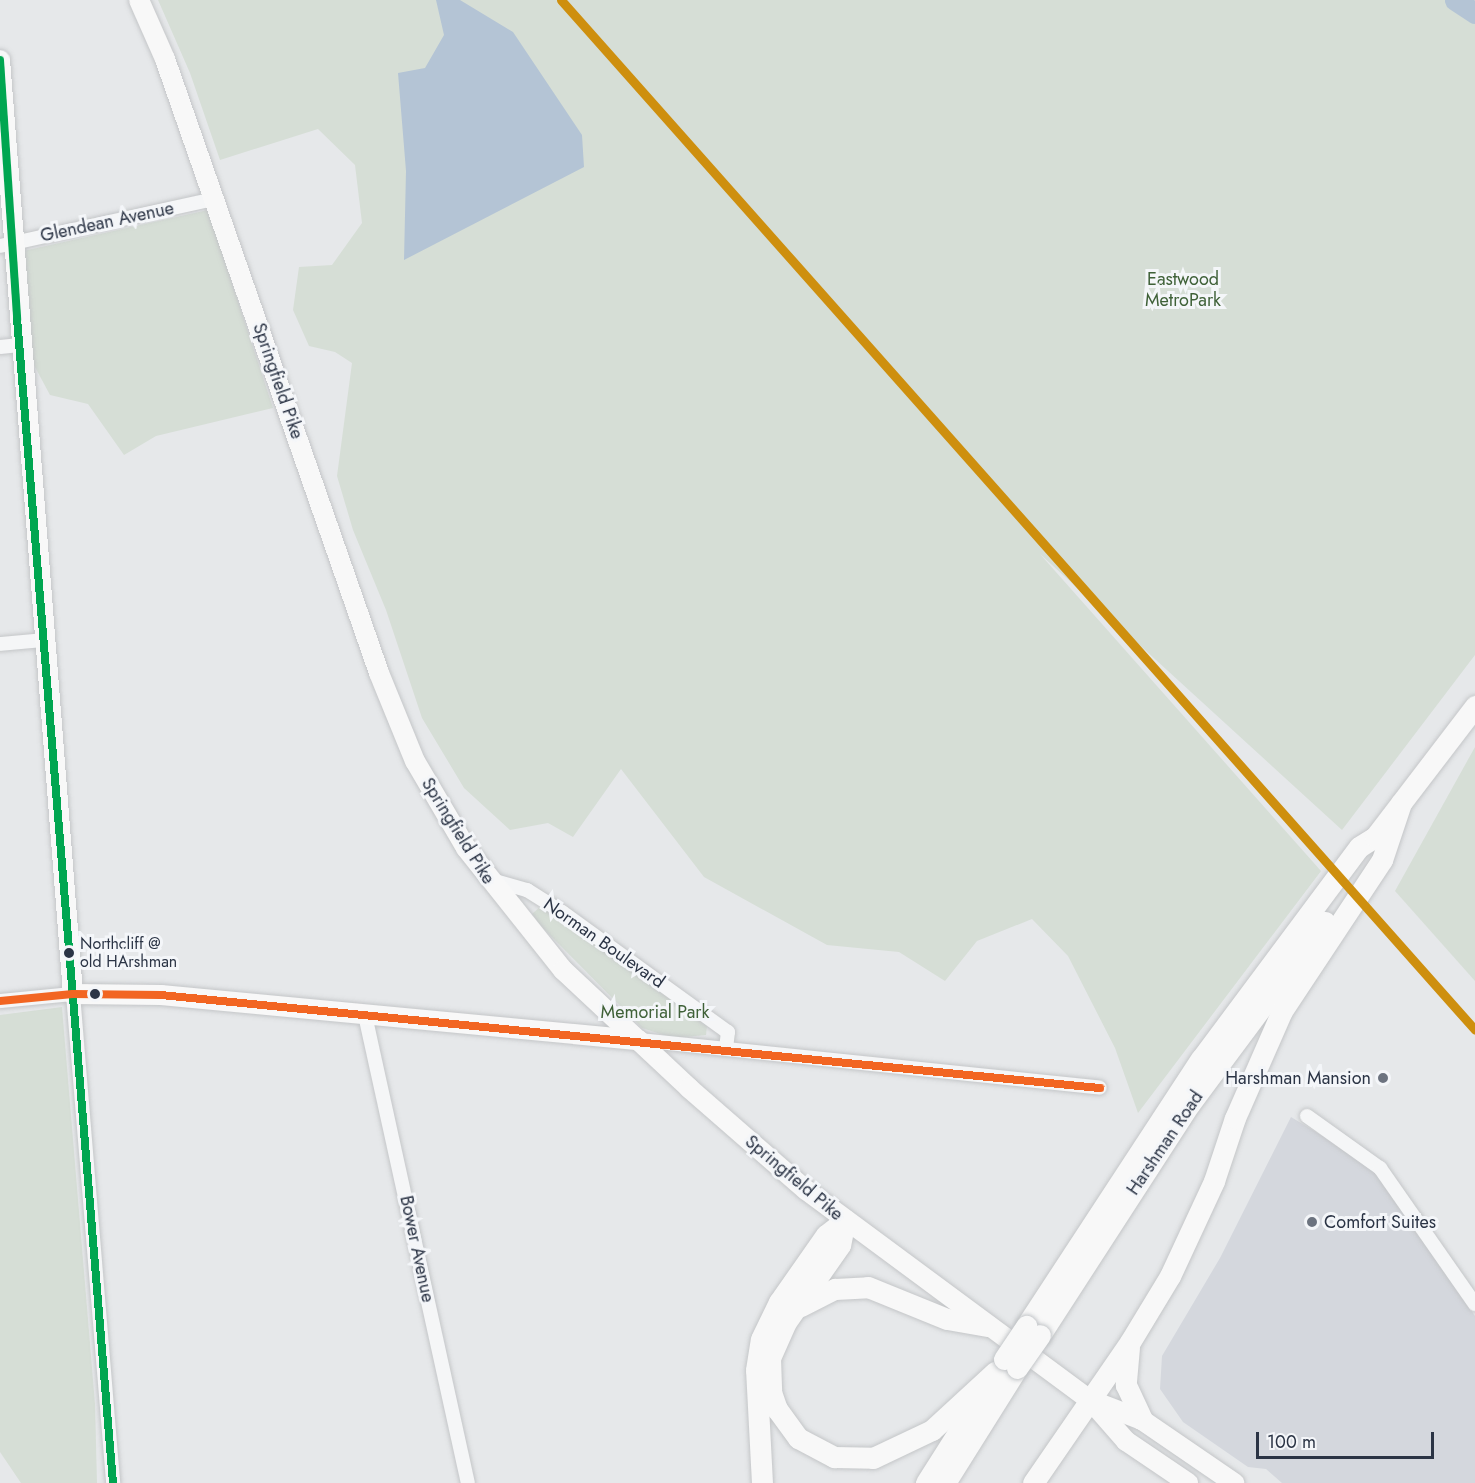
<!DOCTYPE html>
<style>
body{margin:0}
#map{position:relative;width:1475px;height:1483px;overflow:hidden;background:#e6e8ea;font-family:Jost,sans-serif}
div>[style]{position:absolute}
.built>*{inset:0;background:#d4d7dd}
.green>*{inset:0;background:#d6ded6}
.water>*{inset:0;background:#b4c4d5}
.river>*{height:21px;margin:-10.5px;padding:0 10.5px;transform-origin:10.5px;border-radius:10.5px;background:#b4c4d5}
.roads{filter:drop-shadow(0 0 2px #c4c6c8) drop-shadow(0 0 2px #c4c6c8)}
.street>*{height:14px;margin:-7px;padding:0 7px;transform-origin:7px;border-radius:7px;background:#f5f6f7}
.secondary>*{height:20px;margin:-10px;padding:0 10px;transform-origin:10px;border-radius:10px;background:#f8f8f8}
.primary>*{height:21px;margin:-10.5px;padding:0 10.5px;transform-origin:10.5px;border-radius:10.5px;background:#f8f8f8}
.bridges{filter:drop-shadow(0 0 2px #c2c5c8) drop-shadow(0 0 2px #c2c5c8)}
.primary-bridge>*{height:21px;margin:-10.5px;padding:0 10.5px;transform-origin:10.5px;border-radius:10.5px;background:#f8f8f8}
.bus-1>*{height:8px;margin:-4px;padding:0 4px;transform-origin:4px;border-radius:4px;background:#00a651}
.bus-2>*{height:8px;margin:-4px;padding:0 4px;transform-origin:4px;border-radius:4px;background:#f26522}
.rail-1>*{height:9px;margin:-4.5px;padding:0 4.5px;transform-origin:4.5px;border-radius:4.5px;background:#ce8f0e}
.dots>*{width:16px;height:16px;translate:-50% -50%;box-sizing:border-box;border:3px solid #f4f6f9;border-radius:50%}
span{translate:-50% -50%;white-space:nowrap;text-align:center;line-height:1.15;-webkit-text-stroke:6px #f4f6f9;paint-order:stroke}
.bus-label{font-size:16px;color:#2b3445}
.left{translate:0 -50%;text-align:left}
.street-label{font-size:18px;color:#2b3445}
.park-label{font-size:18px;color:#3f6138}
.poi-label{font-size:18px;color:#2b3445}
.right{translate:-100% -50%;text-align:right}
.scale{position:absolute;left:1256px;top:1432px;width:178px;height:27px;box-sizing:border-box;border:3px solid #2b3445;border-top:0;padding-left:8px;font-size:18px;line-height:21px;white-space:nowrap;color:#2b3445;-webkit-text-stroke:4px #f4f6f9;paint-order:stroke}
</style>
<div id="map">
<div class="built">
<div style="clip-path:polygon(1291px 1117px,1365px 1162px,1388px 1186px,1475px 1316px,1475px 1483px,1282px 1483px,1266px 1469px,1248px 1467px,1183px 1422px,1160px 1389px,1162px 1356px,1220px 1258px)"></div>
</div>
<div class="green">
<div style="clip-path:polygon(158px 0,1475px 0,1475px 655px,1342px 830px,1040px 554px,1321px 871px,1138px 1113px,1115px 1048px,1068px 956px,1032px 919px,977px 941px,945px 981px,899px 952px,827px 945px,704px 877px,621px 769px,573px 837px,548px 823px,510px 830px,464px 788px,422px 718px,386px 610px,353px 530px,337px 476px,352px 363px,335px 352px,309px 346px,293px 310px,299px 267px,332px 265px,362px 223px,355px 165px,318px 129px,220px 160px,190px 73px)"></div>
<div style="clip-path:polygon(208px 210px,273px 408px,156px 436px,124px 455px,88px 404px,50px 395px,28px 354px,23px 251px)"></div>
<div style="clip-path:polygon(1475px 747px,1475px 981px,1395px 891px)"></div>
<div style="clip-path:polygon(541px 906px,707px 1026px,706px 1035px,673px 1038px,642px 1028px,541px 926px,532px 914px)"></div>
<div style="clip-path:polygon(62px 1007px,95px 1404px,97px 1483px,21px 1483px,0 1452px,0 1015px)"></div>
</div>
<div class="water">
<div style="clip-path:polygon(436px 0,460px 0,513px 32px,582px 135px,584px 167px,404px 260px,406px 171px,398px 73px,425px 68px,444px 35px)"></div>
</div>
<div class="river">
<div style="left:1455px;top:0;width:24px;rotate:33deg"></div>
</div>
<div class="roads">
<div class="street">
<div style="left:0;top:246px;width:219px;rotate:-12.4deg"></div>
<div style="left:0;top:347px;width:20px;rotate:-6deg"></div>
<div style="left:0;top:644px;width:44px;rotate:-5.2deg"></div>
<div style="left:488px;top:879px;width:41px;rotate:15.8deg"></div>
<div style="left:527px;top:890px;width:41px;rotate:32.2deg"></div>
<div style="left:562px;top:912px;width:205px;rotate:35.9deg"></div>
<div style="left:728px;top:1032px;width:17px;rotate:97deg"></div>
<div style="left:0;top:1001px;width:73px;rotate:-5.5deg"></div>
<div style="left:73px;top:994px;width:491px;rotate:85.3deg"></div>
<div style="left:365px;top:1015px;width:479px;rotate:77.6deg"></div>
<div style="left:639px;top:1040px;width:463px;rotate:5.9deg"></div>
<div style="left:1307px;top:1116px;width:90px;rotate:35.5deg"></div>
<div style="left:1380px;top:1168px;width:166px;rotate:55.1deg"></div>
</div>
<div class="secondary">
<div style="left:139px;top:0;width:64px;rotate:66.2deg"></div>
<div style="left:165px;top:59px;width:650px;rotate:70.78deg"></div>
<div style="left:379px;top:673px;width:95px;rotate:67.8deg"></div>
<div style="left:415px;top:761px;width:101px;rotate:59.6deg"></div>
<div style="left:466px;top:848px;width:156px;rotate:51.5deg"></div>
<div style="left:563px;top:970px;width:173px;rotate:43.1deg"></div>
<div style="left:689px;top:1088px;width:155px;rotate:41.1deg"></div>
<div style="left:806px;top:1190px;width:353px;rotate:36.5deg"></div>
<div style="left:1090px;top:1400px;width:55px;rotate:48.7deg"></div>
<div style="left:1126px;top:1441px;width:75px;rotate:34.1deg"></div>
<div style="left:0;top:60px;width:937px;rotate:85.53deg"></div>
<div style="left:73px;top:994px;width:88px;rotate:0.7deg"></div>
<div style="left:161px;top:995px;width:480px;rotate:5.4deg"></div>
<div style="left:1093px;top:1401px;width:53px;rotate:21.2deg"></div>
<div style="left:1142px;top:1420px;width:112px;rotate:34.4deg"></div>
</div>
<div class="primary">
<div style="left:845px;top:1220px;width:25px;rotate:101deg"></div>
<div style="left:840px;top:1245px;width:94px;rotate:125deg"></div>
<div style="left:786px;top:1322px;width:39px;rotate:114deg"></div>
<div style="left:770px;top:1358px;width:34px;rotate:88deg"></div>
<div style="left:771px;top:1392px;width:18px;rotate:71deg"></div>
<div style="left:777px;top:1409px;width:36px;rotate:54deg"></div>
<div style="left:798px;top:1438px;width:41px;rotate:27.8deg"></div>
<div style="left:834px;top:1457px;width:39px;rotate:1deg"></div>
<div style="left:873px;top:1458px;width:65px;rotate:-25.4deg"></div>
<div style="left:932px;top:1430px;width:86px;rotate:-42.6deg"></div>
<div style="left:801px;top:1306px;width:38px;rotate:-27deg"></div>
<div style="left:835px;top:1289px;width:33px;rotate:-3deg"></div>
<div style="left:868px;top:1287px;width:85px;rotate:22.1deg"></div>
<div style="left:947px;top:1319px;width:42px;rotate:9.7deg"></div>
<div style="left:1026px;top:1326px;width:319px;rotate:-56.8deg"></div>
<div style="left:1201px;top:1059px;width:264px;rotate:-53.3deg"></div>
<div style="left:1359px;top:847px;width:19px;rotate:-32deg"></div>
<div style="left:1375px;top:837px;width:165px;rotate:-52.6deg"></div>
<div style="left:1040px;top:1335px;width:274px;rotate:-57.1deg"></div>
<div style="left:1189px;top:1105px;width:228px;rotate:-53.4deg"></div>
<div style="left:1129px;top:1347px;width:38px;rotate:95deg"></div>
<div style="left:1126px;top:1385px;width:38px;rotate:65deg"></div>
<div style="left:762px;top:1483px;width:113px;rotate:-93deg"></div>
<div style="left:756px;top:1370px;width:31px;rotate:-81deg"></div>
<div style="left:761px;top:1339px;width:41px;rotate:-64.1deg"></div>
<div style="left:779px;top:1302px;width:82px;rotate:-55deg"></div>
<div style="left:826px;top:1235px;width:24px;rotate:-38deg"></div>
<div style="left:926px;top:1483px;width:110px;rotate:-57.6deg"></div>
<div style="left:945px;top:1483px;width:136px;rotate:-57.9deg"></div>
<div style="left:1033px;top:1483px;width:171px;rotate:-55.5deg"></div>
<div style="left:1130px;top:1342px;width:77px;rotate:-58.8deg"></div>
<div style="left:1170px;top:1276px;width:105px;rotate:-65.1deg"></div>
<div style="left:1214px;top:1181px;width:66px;rotate:-71.6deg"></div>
<div style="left:1235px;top:1118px;width:117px;rotate:-66.3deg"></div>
<div style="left:1282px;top:1011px;width:181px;rotate:-56.5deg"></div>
<div style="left:1382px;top:860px;width:60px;rotate:-71.6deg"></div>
</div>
</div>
<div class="bridges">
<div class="primary-bridge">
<div style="left:1004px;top:1359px;width:40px;rotate:-56deg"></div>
<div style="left:1017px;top:1368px;width:40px;rotate:-55.1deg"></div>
</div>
</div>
<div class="bus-1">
<div style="left:0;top:60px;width:259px;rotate:86.2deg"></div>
<div style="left:17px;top:318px;width:1169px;rotate:85.29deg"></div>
</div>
<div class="bus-2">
<div style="left:0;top:1001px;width:73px;rotate:-5.5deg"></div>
<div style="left:73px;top:994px;width:88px;rotate:0.7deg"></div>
<div style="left:161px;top:995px;width:944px;rotate:5.66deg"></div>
</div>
<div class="rail-1">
<div style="left:561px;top:0;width:1377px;rotate:48.41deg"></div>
</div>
<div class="dots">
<div style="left:69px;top:953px;background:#2b3445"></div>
<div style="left:95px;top:994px;background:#2b3445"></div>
<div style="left:1383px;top:1078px;background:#6c737f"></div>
<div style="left:1312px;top:1222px;background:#6c737f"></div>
</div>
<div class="bus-label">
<span class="left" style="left:80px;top:953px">Northcliff @<br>old HArshman</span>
</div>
<div class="street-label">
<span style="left:107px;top:222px;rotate:-12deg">Glendean Avenue</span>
<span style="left:278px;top:381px;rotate:71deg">Springfield Pike</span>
<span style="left:458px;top:831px;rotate:58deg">Springfield Pike</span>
<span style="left:604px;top:943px;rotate:35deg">Norman Boulevard</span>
<span style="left:1165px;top:1143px;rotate:-56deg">Harshman Road</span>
<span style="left:794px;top:1178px;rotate:40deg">Springfield Pike</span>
<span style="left:417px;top:1249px;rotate:78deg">Bower Avenue</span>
</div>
<div class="park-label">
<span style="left:1183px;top:290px">Eastwood<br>MetroPark</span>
<span style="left:655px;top:1012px">Memorial Park</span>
</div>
<div class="poi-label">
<span class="right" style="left:1371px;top:1078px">Harshman Mansion</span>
<span class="left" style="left:1324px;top:1222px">Comfort Suites</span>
</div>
<div class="scale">100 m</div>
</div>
